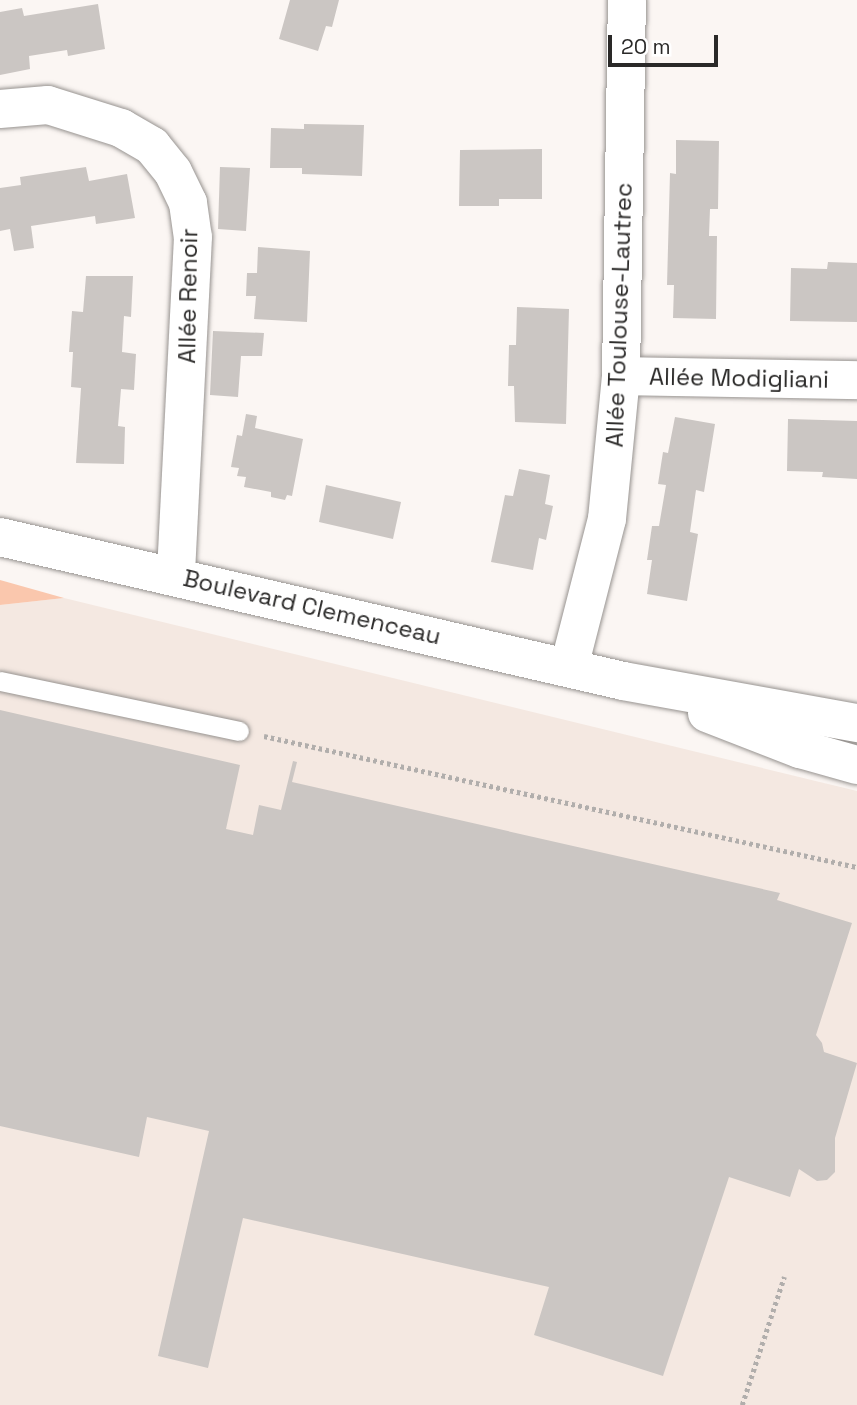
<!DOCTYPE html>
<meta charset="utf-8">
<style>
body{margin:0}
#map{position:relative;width:857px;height:1405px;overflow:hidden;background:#fbf6f3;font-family:"Space Grotesk",sans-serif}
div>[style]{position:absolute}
.built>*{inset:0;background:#f4e8e1}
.green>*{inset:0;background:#fac7ad}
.building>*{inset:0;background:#cbc6c3}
.path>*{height:4.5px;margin-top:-2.25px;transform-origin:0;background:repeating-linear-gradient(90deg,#b1aeac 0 3.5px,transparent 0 7px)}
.roads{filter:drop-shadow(0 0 2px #979390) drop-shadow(0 0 2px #979390)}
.service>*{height:19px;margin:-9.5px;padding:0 9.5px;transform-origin:9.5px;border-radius:9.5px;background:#fff}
.minor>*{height:38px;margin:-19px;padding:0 19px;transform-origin:19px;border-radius:19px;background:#fff}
.tertiary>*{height:38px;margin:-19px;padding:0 19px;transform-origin:19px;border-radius:19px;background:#fff}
span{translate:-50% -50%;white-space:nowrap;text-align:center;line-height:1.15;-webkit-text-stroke:5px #fff;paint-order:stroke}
.street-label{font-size:24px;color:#2a2928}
.scale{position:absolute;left:608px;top:35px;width:110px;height:32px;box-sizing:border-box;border:4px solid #2a2928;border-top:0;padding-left:9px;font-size:21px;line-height:24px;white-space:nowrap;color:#2a2928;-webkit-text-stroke:5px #fff;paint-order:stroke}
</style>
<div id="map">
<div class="built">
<div style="clip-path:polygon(64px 598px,857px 791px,857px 1405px,0 1405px,0 605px)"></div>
</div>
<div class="green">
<div style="clip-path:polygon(0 580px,64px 598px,0 605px)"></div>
</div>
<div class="building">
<div style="clip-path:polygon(290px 0,339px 0,332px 27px,326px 26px,318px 51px,279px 39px)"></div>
<div style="clip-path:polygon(98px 4px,105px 49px,68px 56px,67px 50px,29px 56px,30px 69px,0 75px,0 12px,22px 8px,24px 16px)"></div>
<div style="clip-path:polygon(304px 124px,364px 125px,362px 176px,302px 174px,302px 168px,270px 168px,271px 128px,304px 129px)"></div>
<div style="clip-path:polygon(676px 140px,719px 141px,718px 209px,710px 209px,709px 236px,717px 236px,716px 319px,673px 318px,674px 285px,667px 285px,670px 173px,676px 174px)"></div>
<div style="clip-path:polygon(542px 149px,542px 199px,499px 199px,499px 206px,459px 206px,460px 150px)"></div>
<div style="clip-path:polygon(86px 167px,89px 181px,127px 174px,135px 218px,96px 224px,95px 216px,31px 226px,34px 248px,14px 251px,10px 229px,0 231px,0 188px,21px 185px,20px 177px)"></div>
<div style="clip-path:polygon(220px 167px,250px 168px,246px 231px,218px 229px)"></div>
<div style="clip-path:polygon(258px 247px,310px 251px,307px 322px,254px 319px,256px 296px,246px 296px,247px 273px,257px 273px)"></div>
<div style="clip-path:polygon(828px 262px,857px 263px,857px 322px,790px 321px,791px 268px,827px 269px)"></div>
<div style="clip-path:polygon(86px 276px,133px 276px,131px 317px,124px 316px,122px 352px,136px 354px,134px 390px,121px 389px,118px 426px,125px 427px,124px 464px,76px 463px,81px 388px,71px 387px,73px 352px,69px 352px,72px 311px,83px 312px)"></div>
<div style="clip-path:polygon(517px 307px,569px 309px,566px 424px,515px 422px,514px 386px,508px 386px,509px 345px,516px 345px)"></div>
<div style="clip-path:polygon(213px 331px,264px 333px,262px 356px,241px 356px,238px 397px,210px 395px)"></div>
<div style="clip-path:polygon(246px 414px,257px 416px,255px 428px,303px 439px,292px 496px,287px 495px,285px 500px,271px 497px,271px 492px,244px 487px,246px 477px,237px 476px,239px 468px,231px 467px,237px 435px,242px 436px)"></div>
<div style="clip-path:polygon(675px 417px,715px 424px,704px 492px,696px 490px,690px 532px,698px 534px,687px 601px,647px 594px,652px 560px,647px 560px,652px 526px,659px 526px,666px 485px,658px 484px,663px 452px,668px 453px)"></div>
<div style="clip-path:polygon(788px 419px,857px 421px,857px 479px,822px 477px,823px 472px,787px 471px)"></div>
<div style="clip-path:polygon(519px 469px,550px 475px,545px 504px,553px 506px,546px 540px,539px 538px,533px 570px,491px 562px,505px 495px,513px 496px)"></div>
<div style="clip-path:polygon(326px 485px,401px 502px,393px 539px,319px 522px)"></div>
<div style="clip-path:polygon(0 710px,240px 765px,226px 829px,253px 835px,259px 805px,281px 810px,293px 761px,297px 762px,292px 782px,780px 893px,777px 900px,852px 923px,816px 1035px,822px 1043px,824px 1052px,857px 1063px,835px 1138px,835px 1172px,827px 1180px,817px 1181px,799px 1169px,790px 1197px,729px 1177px,663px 1376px,534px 1335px,549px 1287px,243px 1218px,208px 1368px,158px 1356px,209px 1131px,147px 1117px,139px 1157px,0 1126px)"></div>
</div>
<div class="path">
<div style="left:264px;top:736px;width:607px;rotate:12.46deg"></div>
<div style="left:742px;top:1405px;width:135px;rotate:-71.8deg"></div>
</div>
<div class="roads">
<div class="service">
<div style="left:0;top:681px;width:244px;rotate:11.8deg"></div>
</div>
<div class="minor">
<div style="left:0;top:109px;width:48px;rotate:-4.8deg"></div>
<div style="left:48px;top:105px;width:77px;rotate:17.5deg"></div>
<div style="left:121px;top:128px;width:36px;rotate:30deg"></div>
<div style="left:152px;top:146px;width:33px;rotate:51deg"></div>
<div style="left:173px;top:172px;width:34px;rotate:64deg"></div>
<div style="left:188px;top:203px;width:34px;rotate:82deg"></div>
<div style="left:193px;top:237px;width:339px;rotate:92.9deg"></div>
<div style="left:621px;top:376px;width:236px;rotate:1deg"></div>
<div style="left:569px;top:667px;width:153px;rotate:-75.6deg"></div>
<div style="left:607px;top:519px;width:144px;rotate:-84.4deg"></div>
<div style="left:621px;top:376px;width:376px;rotate:-89.1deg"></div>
</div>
<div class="tertiary">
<div style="left:0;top:537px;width:639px;rotate:13.01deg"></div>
<div style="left:623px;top:681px;width:238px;rotate:10.2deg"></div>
<div style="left:707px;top:713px;width:100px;rotate:21.2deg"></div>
<div style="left:800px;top:749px;width:59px;rotate:15.7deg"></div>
</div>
</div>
<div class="street-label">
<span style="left:188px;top:296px;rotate:-89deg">Allée Renoir</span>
<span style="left:619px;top:315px;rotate:-88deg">Allée Toulouse-Lautrec</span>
<span style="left:739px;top:378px;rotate:1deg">Allée Modigliani</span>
<span style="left:312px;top:607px;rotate:13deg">Boulevard Clemenceau</span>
</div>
<div class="scale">20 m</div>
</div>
